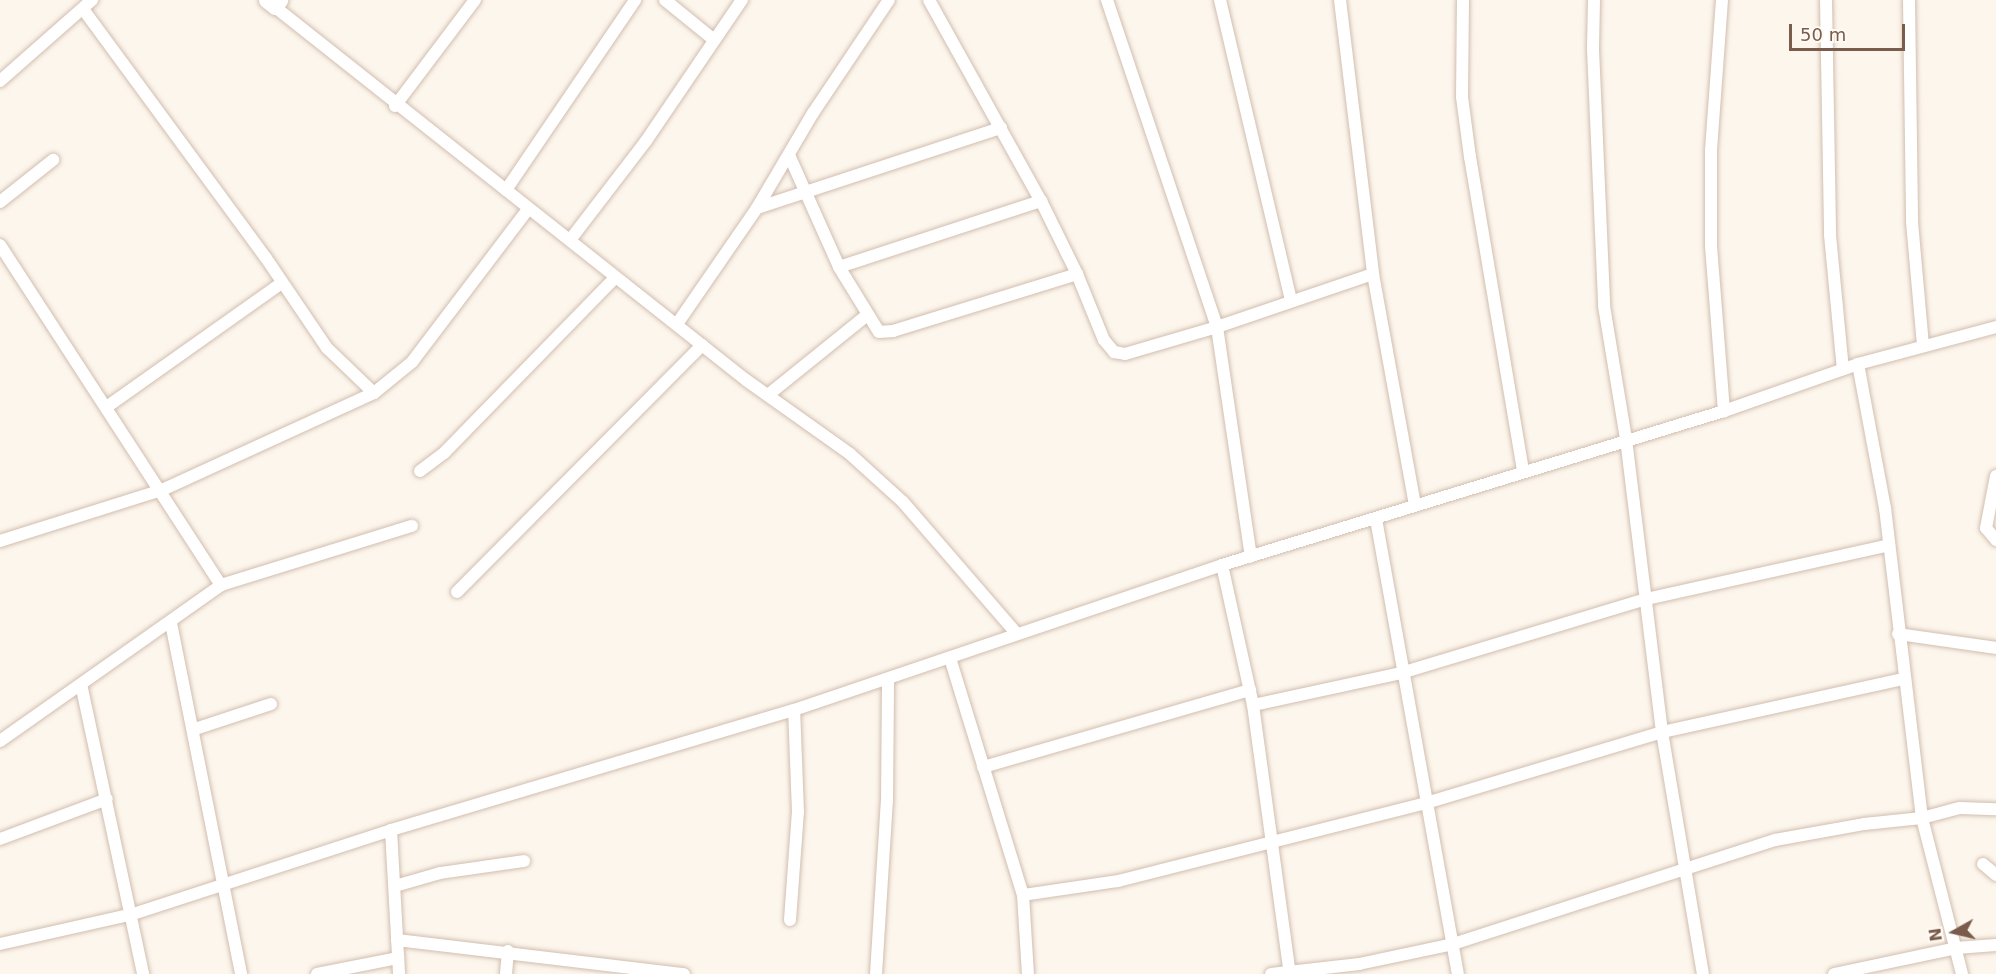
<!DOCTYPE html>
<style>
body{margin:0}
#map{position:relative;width:1996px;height:974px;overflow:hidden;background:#fdf6ec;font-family:"DejaVu Sans",sans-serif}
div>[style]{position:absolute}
.roads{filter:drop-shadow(0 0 2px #d1beb0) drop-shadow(0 0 2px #d1beb0)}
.minor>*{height:12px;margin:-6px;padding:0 6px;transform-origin:6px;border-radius:6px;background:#fff}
.tertiary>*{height:15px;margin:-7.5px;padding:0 7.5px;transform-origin:7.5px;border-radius:7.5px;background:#fff}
span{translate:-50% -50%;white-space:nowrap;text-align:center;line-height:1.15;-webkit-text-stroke:5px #fffaf3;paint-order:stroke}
.north{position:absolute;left:1924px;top:902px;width:60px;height:60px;-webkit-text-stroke:4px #fffaf3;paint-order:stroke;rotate:262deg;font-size:16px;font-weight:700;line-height:24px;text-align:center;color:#7a5c4d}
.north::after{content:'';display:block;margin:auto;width:21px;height:27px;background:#7a5c4d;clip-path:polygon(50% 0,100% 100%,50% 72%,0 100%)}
.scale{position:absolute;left:1789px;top:24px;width:116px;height:27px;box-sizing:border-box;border:3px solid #7a5c4d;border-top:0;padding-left:8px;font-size:18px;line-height:21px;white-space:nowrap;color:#7a5c4d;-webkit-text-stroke:4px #fffaf3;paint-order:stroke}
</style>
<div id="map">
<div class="roads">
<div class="minor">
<div style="left:665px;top:0;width:62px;rotate:39.1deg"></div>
<div style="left:929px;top:0;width:230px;rotate:60.9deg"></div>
<div style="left:1041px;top:201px;width:81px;rotate:63.7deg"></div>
<div style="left:1077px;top:274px;width:71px;rotate:67.8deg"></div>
<div style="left:1104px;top:340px;width:16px;rotate:50deg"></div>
<div style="left:1114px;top:352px;width:11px;rotate:10deg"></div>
<div style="left:1125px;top:354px;width:96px;rotate:-16.4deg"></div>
<div style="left:1217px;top:327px;width:165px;rotate:-18.8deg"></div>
<div style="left:1107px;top:0;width:345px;rotate:71.4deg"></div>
<div style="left:1217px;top:327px;width:232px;rotate:81.6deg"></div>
<div style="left:1220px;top:0;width:309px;rotate:76.7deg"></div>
<div style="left:1340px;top:0;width:276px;rotate:83.1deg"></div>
<div style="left:1373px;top:274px;width:235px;rotate:79.7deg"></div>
<div style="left:1463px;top:0;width:97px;rotate:90.6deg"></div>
<div style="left:1462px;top:97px;width:61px;rotate:82.4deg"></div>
<div style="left:1470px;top:157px;width:317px;rotate:80.4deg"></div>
<div style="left:1594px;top:0;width:49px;rotate:91.2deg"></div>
<div style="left:1593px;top:49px;width:257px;rotate:87.5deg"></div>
<div style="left:1604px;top:306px;width:135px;rotate:80.6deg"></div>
<div style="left:1626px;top:439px;width:295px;rotate:83deg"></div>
<div style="left:1662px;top:732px;width:245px;rotate:80.4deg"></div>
<div style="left:1722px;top:0;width:151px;rotate:94.2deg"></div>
<div style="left:1711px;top:151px;width:95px;rotate:90deg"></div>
<div style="left:1711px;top:246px;width:166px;rotate:85.5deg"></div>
<div style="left:1826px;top:0;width:235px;rotate:89deg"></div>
<div style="left:1830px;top:235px;width:135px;rotate:84.5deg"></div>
<div style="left:1909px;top:0;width:222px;rotate:89.2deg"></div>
<div style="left:1912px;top:222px;width:124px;rotate:84.9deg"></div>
<div style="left:275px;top:7px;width:601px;rotate:38.38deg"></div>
<div style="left:746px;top:380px;width:128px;rotate:35.4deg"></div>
<div style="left:850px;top:454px;width:72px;rotate:42.2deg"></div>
<div style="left:903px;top:502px;width:173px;rotate:49.2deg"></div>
<div style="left:83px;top:9px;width:309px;rotate:53.7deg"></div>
<div style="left:266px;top:258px;width:109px;rotate:55.9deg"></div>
<div style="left:327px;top:348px;width:65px;rotate:43.8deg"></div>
<div style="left:0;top:81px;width:123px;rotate:-41.4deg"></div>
<div style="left:395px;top:106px;width:133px;rotate:-53deg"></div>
<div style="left:789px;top:155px;width:123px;rotate:65.9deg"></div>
<div style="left:839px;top:267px;width:76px;rotate:58.4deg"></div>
<div style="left:879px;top:332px;width:14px;rotate:-4deg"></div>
<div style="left:893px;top:331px;width:193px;rotate:-17.2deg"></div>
<div style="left:506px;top:190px;width:230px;rotate:-55.8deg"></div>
<div style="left:0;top:202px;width:68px;rotate:-38.4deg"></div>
<div style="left:757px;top:208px;width:257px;rotate:-18.2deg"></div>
<div style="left:570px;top:240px;width:125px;rotate:-52.5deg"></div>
<div style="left:646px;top:141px;width:171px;rotate:-55.8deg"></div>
<div style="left:0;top:245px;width:406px;rotate:57deg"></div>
<div style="left:839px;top:267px;width:213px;rotate:-18.1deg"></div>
<div style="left:677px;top:324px;width:141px;rotate:-55.4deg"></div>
<div style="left:757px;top:208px;width:110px;rotate:-59.5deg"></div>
<div style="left:813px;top:113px;width:136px;rotate:-56.1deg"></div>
<div style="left:1858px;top:364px;width:147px;rotate:79.4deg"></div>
<div style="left:1885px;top:508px;width:312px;rotate:83.2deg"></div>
<div style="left:1922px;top:818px;width:161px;rotate:75.6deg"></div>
<div style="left:768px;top:395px;width:127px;rotate:-38.9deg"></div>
<div style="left:108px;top:406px;width:213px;rotate:-35.3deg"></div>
<div style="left:420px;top:471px;width:30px;rotate:-37deg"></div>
<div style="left:444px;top:453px;width:245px;rotate:-45.7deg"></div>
<div style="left:1996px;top:476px;width:53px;rotate:100.9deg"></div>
<div style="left:1986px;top:528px;width:16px;rotate:50deg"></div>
<div style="left:1376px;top:519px;width:462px;rotate:79.8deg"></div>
<div style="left:0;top:541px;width:170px;rotate:-17.5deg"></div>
<div style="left:162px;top:490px;width:233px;rotate:-24.6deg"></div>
<div style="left:374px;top:393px;width:49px;rotate:-39.2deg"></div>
<div style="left:412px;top:362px;width:192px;rotate:-52.8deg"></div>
<div style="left:1222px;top:565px;width:143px;rotate:77.5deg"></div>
<div style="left:1253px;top:705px;width:272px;rotate:82.2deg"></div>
<div style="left:457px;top:592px;width:348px;rotate:-45.2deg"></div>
<div style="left:171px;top:623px;width:358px;rotate:78.7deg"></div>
<div style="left:1898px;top:634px;width:99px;rotate:8.1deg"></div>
<div style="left:950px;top:658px;width:248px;rotate:72.9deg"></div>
<div style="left:1023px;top:895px;width:79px;rotate:86.4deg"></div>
<div style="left:81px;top:684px;width:297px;rotate:77.9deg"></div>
<div style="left:1253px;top:705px;width:151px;rotate:-12.2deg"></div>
<div style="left:1401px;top:673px;width:256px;rotate:-16.8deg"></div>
<div style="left:1646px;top:599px;width:249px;rotate:-12.5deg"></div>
<div style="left:195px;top:729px;width:80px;rotate:-18.2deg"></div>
<div style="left:0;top:741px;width:271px;rotate:-35.2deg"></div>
<div style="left:221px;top:585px;width:200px;rotate:-17.2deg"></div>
<div style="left:983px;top:767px;width:278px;rotate:-16.1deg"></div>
<div style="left:391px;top:830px;width:144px;rotate:86.8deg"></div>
<div style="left:0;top:839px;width:114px;rotate:-20.5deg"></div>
<div style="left:1983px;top:864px;width:17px;rotate:40deg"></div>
<div style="left:395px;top:886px;width:47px;rotate:-16.1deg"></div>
<div style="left:440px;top:873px;width:85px;rotate:-8.1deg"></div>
<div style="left:1023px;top:895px;width:96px;rotate:-8.4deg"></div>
<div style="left:1118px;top:881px;width:318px;rotate:-14.2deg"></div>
<div style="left:1426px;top:803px;width:246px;rotate:-16.7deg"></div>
<div style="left:1662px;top:732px;width:247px;rotate:-12.4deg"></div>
<div style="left:790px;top:920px;width:108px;rotate:-85.8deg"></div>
<div style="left:798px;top:812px;width:102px;rotate:-92.2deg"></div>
<div style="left:397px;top:940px;width:289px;rotate:6.8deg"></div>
<div style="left:0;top:944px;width:136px;rotate:-12.7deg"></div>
<div style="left:133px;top:914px;width:271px;rotate:-18deg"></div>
<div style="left:391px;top:830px;width:420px;rotate:-16.6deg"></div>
<div style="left:794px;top:710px;width:452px;rotate:-18.7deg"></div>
<div style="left:1222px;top:565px;width:525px;rotate:-17.05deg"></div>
<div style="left:1724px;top:411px;width:142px;rotate:-19.3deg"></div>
<div style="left:1858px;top:364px;width:143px;rotate:-15deg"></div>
<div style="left:317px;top:974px;width:83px;rotate:-11.2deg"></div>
<div style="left:506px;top:974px;width:23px;rotate:-85deg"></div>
<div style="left:876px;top:974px;width:173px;rotate:-86.4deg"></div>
<div style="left:887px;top:801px;width:121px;rotate:-89.5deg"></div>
<div style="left:1271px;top:974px;width:89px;rotate:-6.5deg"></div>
<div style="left:1359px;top:964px;width:96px;rotate:-12deg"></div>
<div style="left:1453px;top:944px;width:338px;rotate:-17.9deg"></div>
<div style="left:1775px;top:840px;width:90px;rotate:-10.2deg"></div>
<div style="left:1864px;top:824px;width:58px;rotate:-5.9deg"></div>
<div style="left:1922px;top:818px;width:39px;rotate:-15deg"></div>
<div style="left:1960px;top:808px;width:36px;rotate:2deg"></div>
<div style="left:1834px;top:974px;width:125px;rotate:-12deg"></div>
<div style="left:1956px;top:948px;width:40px;rotate:-4.3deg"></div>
</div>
<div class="tertiary">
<div style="left:266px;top:0;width:11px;rotate:38deg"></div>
<div style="left:275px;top:7px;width:9px;rotate:-54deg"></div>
</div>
</div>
<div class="north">N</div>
<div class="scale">50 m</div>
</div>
